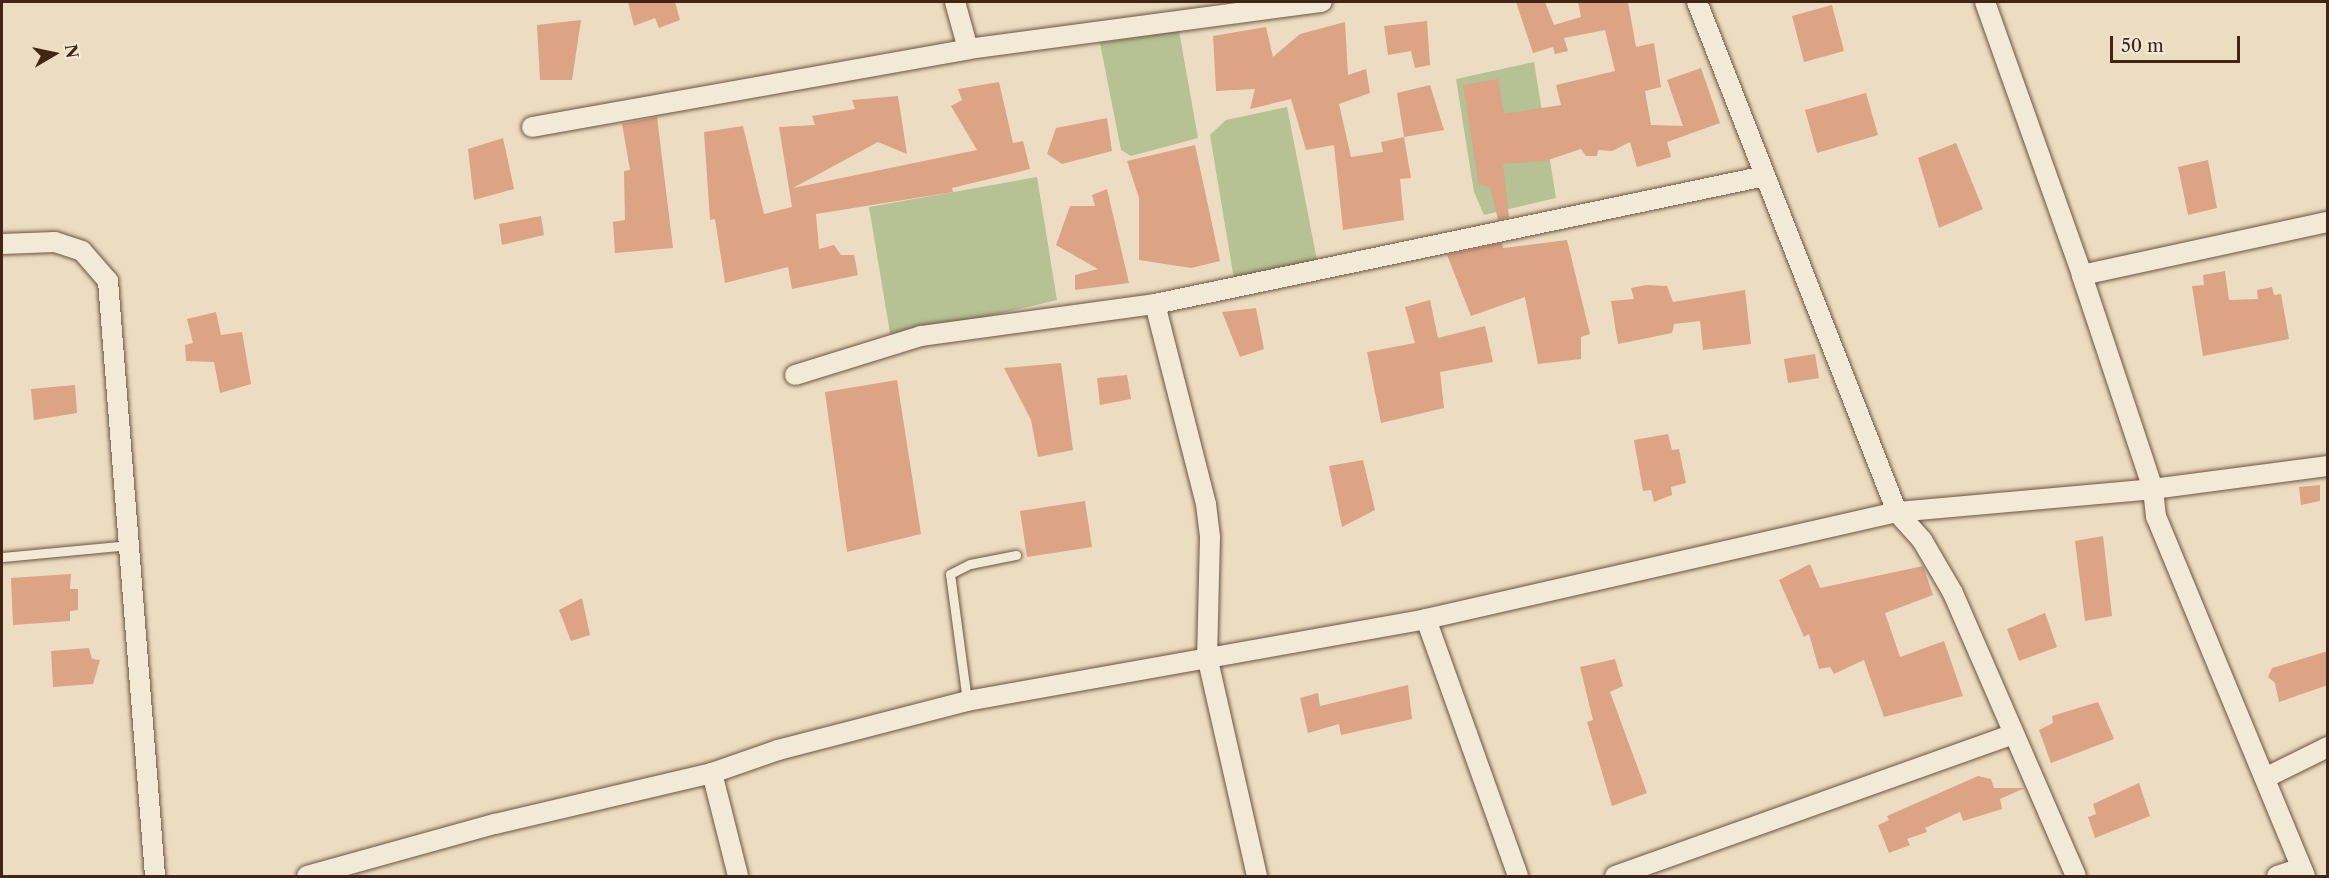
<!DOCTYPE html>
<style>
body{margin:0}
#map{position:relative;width:2329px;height:878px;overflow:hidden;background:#ecddc2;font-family:"Libre Caslon Text",serif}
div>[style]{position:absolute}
.green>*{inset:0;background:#b6c194}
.building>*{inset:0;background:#dca385}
.roads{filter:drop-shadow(0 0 2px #6c5441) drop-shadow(0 0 2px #6c5441)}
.lane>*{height:9px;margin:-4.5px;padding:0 4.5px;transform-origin:4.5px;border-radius:4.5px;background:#f3e9d7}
.street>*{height:20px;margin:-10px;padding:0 10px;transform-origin:10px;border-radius:10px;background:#f3e9d7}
span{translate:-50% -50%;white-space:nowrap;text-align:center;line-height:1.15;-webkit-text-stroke:6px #f3e9d7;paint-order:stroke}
.frame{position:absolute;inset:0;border:3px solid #412616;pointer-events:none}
.north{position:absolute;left:24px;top:24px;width:60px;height:60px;-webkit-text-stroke:4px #f3e9d7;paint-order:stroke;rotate:81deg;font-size:16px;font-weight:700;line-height:24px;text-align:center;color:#412616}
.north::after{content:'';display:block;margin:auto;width:21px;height:27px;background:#412616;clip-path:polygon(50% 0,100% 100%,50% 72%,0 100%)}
.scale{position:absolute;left:2110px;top:36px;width:130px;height:27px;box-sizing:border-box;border:3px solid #412616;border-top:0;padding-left:8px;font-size:18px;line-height:21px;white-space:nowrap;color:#412616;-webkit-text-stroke:4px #f3e9d7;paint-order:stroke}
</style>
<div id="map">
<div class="green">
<div style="clip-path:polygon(1179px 31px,1198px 138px,1131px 156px,1121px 150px,1100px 43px)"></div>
<div style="clip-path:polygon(1534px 62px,1556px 198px,1484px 215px,1474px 192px,1456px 79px)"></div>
<div style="clip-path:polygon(1287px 107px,1317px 260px,1234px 279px,1210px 135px,1226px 120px)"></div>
<div style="clip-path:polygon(1037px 177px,1057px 300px,891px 339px,869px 207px)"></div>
</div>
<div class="building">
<div style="clip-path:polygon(628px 2px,675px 2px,680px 20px,659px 28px,655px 18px,634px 26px)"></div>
<div style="clip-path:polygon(1516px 2px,1545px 2px,1554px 25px,1581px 17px,1578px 2px,1628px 2px,1636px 47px,1654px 43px,1661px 87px,1645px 91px,1651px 125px,1683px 126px,1667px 80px,1701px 68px,1720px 123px,1667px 142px,1671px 157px,1637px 167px,1630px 142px,1612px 151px,1598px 150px,1597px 156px,1586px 156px,1581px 149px,1545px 161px,1503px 164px,1509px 217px,1498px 220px,1490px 187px,1479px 185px,1463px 85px,1498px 79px,1504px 114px,1561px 105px,1556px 85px,1615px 71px,1605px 30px,1564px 38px,1568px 51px,1555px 54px,1553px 47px,1533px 53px)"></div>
<div style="clip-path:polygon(1832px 5px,1844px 51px,1804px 62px,1792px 16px)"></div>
<div style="clip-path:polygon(581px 20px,572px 80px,540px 80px,537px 25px)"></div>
<div style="clip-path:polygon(1427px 21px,1430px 65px,1415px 68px,1411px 51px,1388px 55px,1384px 26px)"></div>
<div style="clip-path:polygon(1345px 22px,1348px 75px,1366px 69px,1370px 93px,1339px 104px,1351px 157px,1383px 152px,1381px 142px,1404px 137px,1411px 178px,1400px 179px,1404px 220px,1343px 230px,1334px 145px,1306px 150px,1291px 99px,1250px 109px,1255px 89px,1216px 91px,1213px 36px,1266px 27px,1273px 57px,1300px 34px)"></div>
<div style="clip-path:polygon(999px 82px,1013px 143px,1023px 141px,1030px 169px,952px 188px,953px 192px,816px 214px,819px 249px,834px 245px,841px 255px,854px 255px,858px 275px,792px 289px,788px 267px,725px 283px,715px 219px,710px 220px,704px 132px,743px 126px,764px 214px,792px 207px,779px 127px,815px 125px,812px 116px,855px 109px,852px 100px,898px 96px,907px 154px,878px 142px,793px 188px,977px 150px,951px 106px,962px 100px,958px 89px)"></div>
<div style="clip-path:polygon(1430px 85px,1444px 130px,1404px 137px,1397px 93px)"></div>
<div style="clip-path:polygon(1866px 93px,1878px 135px,1817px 153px,1805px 110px)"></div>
<div style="clip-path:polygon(657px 117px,673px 248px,615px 253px,613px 222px,625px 220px,624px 171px,630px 170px,622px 124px)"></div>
<div style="clip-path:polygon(1107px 118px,1112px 151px,1062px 164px,1047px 154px,1056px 128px)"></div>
<div style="clip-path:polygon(503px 138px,514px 189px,474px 200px,468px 149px)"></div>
<div style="clip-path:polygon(1956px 143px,1983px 209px,1939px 228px,1918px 158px)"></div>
<div style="clip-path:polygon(1195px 145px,1220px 261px,1191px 268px,1139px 260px,1139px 198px,1127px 161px)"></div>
<div style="clip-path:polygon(2208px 160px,2217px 208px,2188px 215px,2178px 167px)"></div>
<div style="clip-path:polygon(1107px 189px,1129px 283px,1075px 290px,1075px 275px,1098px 269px,1056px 245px,1070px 206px,1095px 206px,1092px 195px)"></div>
<div style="clip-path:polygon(541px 216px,544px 235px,502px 245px,499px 224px)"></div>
<div style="clip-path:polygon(1567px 240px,1590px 334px,1581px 337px,1581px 359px,1538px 364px,1525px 297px,1471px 316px,1447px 255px,1502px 243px,1503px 248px)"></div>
<div style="clip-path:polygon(2225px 271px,2229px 300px,2258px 299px,2257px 290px,2272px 287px,2274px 295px,2281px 294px,2289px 339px,2203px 356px,2192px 286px,2204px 285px,2203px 275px)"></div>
<div style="clip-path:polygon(1646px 285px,1667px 286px,1673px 302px,1745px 290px,1751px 344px,1703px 350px,1700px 321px,1674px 324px,1672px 333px,1618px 344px,1611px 301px,1634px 299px,1631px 288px)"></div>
<div style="clip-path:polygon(1430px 300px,1438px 338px,1485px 326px,1493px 362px,1440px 372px,1444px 408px,1381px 423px,1367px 352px,1415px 343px,1405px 307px)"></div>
<div style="clip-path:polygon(1256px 308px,1264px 349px,1240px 357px,1222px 312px)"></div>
<div style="clip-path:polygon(216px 312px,221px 335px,242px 332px,251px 384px,220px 393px,214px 362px,186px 361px,185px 345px,193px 343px,187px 319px)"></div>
<div style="clip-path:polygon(1815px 354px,1819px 378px,1788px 383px,1784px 359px)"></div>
<div style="clip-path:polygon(1061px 363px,1073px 450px,1038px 457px,1031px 420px,1004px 368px)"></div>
<div style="clip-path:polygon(1127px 375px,1131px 399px,1100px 405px,1097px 378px)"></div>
<div style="clip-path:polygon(897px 380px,921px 534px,847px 552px,825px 392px)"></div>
<div style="clip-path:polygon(75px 385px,77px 413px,34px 420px,31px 389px)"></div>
<div style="clip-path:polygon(1668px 434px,1672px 450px,1679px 449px,1686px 483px,1671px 487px,1672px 495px,1654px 502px,1651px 490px,1643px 491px,1634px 440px)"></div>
<div style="clip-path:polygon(1363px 460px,1375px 510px,1342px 527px,1329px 466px)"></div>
<div style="clip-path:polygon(2320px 485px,2320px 501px,2301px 505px,2299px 487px)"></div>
<div style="clip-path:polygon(1085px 501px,1092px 547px,1027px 557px,1020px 511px)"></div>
<div style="clip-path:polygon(2103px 536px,2112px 616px,2085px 621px,2075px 541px)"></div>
<div style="clip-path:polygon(1810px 564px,1820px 588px,1923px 566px,1933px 595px,1885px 613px,1900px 657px,1944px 641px,1963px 696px,1884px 717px,1864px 660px,1834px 674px,1830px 667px,1819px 669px,1809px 634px,1804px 637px,1779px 580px)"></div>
<div style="clip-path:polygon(71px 574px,70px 589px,78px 589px,78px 610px,70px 611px,70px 621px,13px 625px,11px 578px)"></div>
<div style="clip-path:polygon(582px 598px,590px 635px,571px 641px,559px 610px)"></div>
<div style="clip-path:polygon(2045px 613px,2057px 647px,2019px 661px,2007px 629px)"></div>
<div style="clip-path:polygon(89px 648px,92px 659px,100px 660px,93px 684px,53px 687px,51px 651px)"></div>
<div style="clip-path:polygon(2328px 651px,2328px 685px,2279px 702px,2275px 683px,2268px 677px,2272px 668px)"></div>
<div style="clip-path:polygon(1615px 659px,1623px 686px,1610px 692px,1647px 793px,1612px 806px,1587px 722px,1593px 720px,1580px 667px)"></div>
<div style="clip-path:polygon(1408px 685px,1412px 719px,1341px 735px,1339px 724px,1308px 733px,1300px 698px,1318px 693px,1320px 706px)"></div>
<div style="clip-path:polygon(2098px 702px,2114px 739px,2051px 763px,2039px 730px,2053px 723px,2052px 716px)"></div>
<div style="clip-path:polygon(1978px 776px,1991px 779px,1994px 788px,2025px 788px,2000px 799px,2002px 809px,1963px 821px,1960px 812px,1925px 828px,1927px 832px,1907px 839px,1910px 845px,1889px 853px,1878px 825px,1889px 820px,1887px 816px)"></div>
<div style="clip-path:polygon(2139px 783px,2150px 816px,2095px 838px,2088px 817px,2096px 814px,2093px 804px)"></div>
</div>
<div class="roads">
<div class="lane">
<div style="left:2px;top:557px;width:129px;rotate:-5.4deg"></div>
<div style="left:967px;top:701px;width:128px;rotate:-97.6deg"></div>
<div style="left:950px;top:574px;width:22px;rotate:-27deg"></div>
<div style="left:970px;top:564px;width:47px;rotate:-11.1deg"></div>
</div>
<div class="street">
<div style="left:955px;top:2px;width:49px;rotate:74.5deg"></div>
<div style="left:968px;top:49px;width:357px;rotate:-7.6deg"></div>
<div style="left:1985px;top:2px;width:290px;rotate:70.4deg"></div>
<div style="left:532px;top:127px;width:443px;rotate:-10.1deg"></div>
<div style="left:2px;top:244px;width:53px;rotate:-2.2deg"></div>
<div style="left:55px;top:242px;width:28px;rotate:18deg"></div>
<div style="left:82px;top:251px;width:40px;rotate:49deg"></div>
<div style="left:108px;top:281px;width:597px;rotate:85.48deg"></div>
<div style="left:1155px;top:304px;width:623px;rotate:-11.85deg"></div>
<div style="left:795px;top:375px;width:132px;rotate:-17.2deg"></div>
<div style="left:921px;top:336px;width:236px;rotate:-7.8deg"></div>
<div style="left:1155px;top:304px;width:206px;rotate:75.7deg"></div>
<div style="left:1206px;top:504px;width:33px;rotate:83deg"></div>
<div style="left:1210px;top:537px;width:119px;rotate:91.4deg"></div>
<div style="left:1207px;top:656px;width:226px;rotate:77.2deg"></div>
<div style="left:1426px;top:619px;width:273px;rotate:70.3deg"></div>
<div style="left:712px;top:773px;width:106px;rotate:75.8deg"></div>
<div style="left:2265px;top:778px;width:70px;rotate:-26.2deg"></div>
<div style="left:307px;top:876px;width:195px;rotate:-15.5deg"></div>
<div style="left:495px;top:824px;width:223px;rotate:-13.2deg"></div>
<div style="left:712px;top:773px;width:70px;rotate:-19.2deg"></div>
<div style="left:778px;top:750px;width:195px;rotate:-14.5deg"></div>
<div style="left:967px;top:701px;width:466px;rotate:-10.1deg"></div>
<div style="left:1426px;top:619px;width:483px;rotate:-12.8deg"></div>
<div style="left:1897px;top:512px;width:548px;rotate:-111.41deg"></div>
<div style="left:1615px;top:876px;width:421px;rotate:-19.6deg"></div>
<div style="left:2076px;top:876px;width:309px;rotate:-113.5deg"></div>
<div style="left:1953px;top:593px;width:61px;rotate:-120.3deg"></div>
<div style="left:1922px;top:540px;width:38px;rotate:-132deg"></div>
<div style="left:1897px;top:512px;width:257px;rotate:-5.1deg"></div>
<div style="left:2153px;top:489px;width:225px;rotate:-108.4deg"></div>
<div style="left:2082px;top:275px;width:252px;rotate:-12.2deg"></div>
<div style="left:2277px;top:876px;width:25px;rotate:-18deg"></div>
<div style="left:2305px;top:876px;width:389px;rotate:-112.5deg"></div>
<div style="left:2156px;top:517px;width:28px;rotate:-96deg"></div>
<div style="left:2153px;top:489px;width:177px;rotate:-7.5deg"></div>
</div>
</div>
<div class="frame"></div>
<div class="north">N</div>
<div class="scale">50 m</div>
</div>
